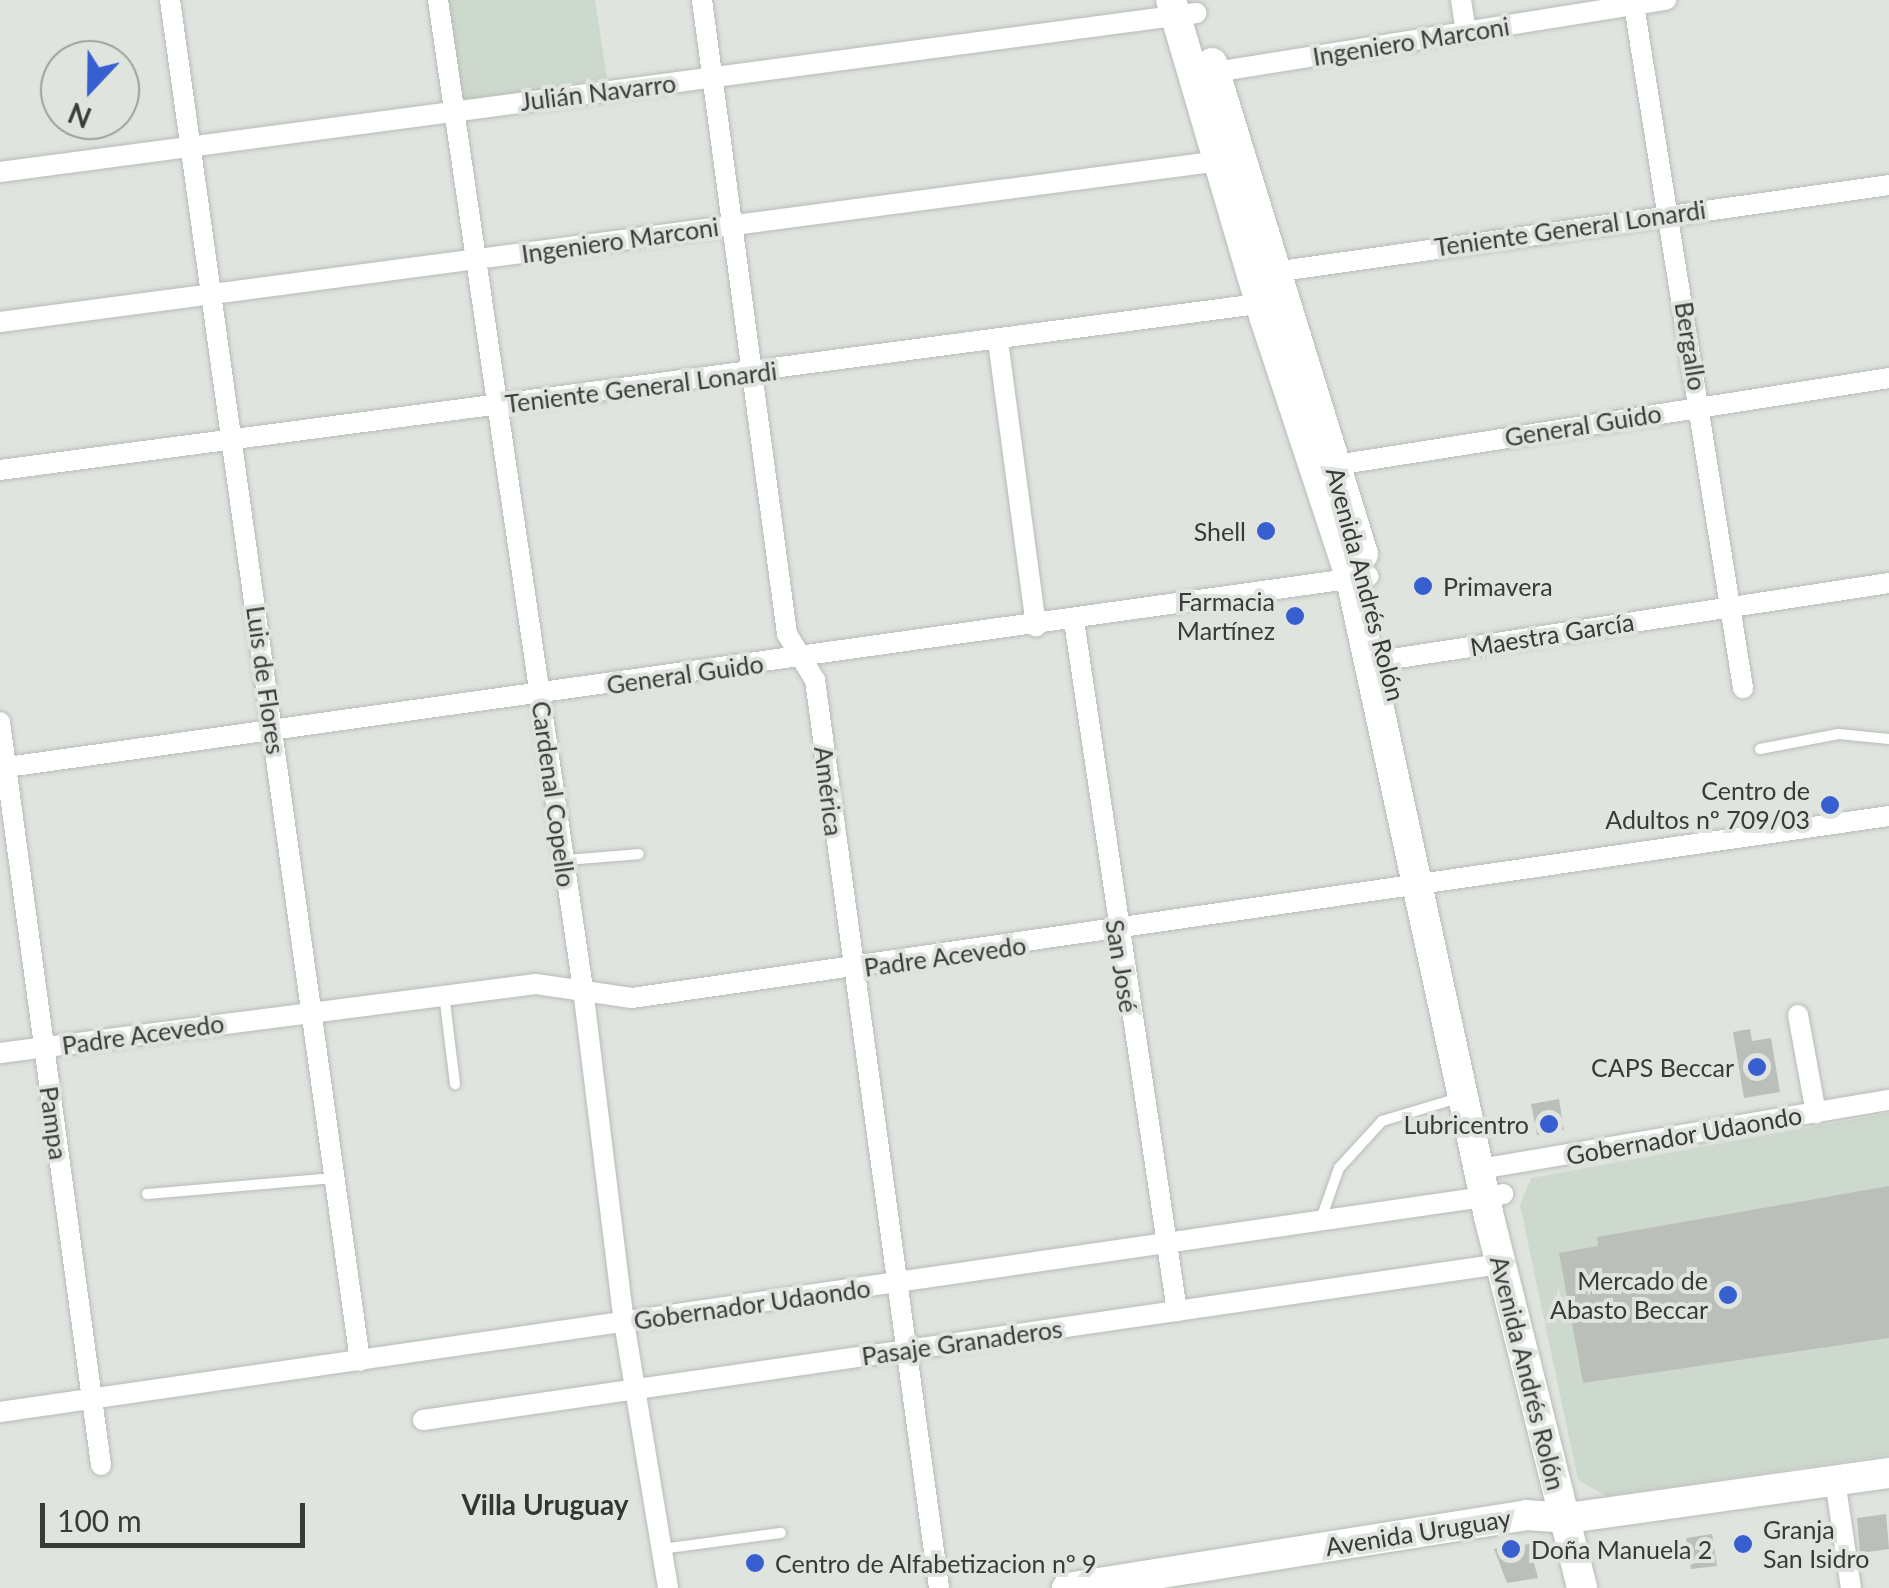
<!DOCTYPE html>
<meta charset="utf-8">
<style>
body{margin:0}
#map{position:relative;width:1889px;height:1588px;overflow:hidden;background:#dfe4df;font-family:Lato,sans-serif}
div>[style]{position:absolute}
.built>*{inset:0;background:#ced9ce}
.building>*{inset:0;background:#babfba}
.roads{filter:drop-shadow(0 0 2px #b7bcb7) drop-shadow(0 0 2px #b7bcb7)}
.lane>*{height:10px;margin:-5px;padding:0 5px;transform-origin:5px;border-radius:5px;background:#fff}
.street>*{height:20px;margin:-10px;padding:0 10px;transform-origin:10px;border-radius:10px;background:#fff}
.secondary>*{height:30px;margin:-15px;padding:0 15px;transform-origin:15px;border-radius:15px;background:#fff}
.dots>*{width:28px;height:28px;translate:-50% -50%;box-sizing:border-box;border:5px solid #dfe4df;border-radius:50%}
span{translate:-50% -50%;white-space:nowrap;text-align:center;line-height:1.15;-webkit-text-stroke:8px #dfe4df;paint-order:stroke}
.street-label{font-size:25px;color:#393b39}
.poi-label{font-size:25px;color:#393b39}
.right{translate:-100% -50%;text-align:right}
.left{translate:0 -50%;text-align:left}
.neighbourhood-label{font-size:28px;color:#333733;font-weight:700}
.north{position:absolute;left:40px;top:40px;width:100px;height:100px;box-sizing:border-box;background:#dfe4df;border:2px solid #9da09d;border-radius:50%;rotate:202deg;font-size:28px;font-weight:700;line-height:40px;text-align:center;color:#393b39}
.north::after{content:'';display:block;margin:auto;width:35px;height:45px;background:#375fd0;clip-path:polygon(50% 0,100% 100%,50% 72%,0 100%)}
.scale{position:absolute;left:40px;top:1503px;width:265px;height:45px;box-sizing:border-box;border:5px solid #393b39;border-top:0;padding-left:12px;font-size:30px;line-height:35px;white-space:nowrap;color:#393b39;-webkit-text-stroke:8px #dfe4df;paint-order:stroke}
</style>
<div id="map">
<div class="built">
<div style="clip-path:polygon(447px 0,595px 0,607px 78px,463px 101px)"></div>
<div style="clip-path:polygon(1889px 1113px,1889px 1455px,1606px 1496px,1578px 1480px,1520px 1205px,1531px 1178px)"></div>
</div>
<div class="building">
<div style="clip-path:polygon(1750px 1029px,1752px 1041px,1771px 1038px,1780px 1092px,1744px 1098px,1733px 1032px)"></div>
<div style="clip-path:polygon(1559px 1099px,1564px 1130px,1537px 1135px,1531px 1104px)"></div>
<div style="clip-path:polygon(1889px 1186px,1889px 1338px,1583px 1383px,1559px 1253px,1598px 1246px,1597px 1237px)"></div>
<div style="clip-path:polygon(1886px 1514px,1889px 1549px,1860px 1553px,1857px 1518px)"></div>
<div style="clip-path:polygon(1712px 1534px,1717px 1566px,1691px 1569px,1686px 1538px)"></div>
<div style="clip-path:polygon(1529px 1544px,1538px 1578px,1507px 1583px,1494px 1549px)"></div>
</div>
<div class="roads">
<div class="lane">
<div style="left:1760px;top:749px;width:80px;rotate:-10.8deg"></div>
<div style="left:1839px;top:734px;width:50px;rotate:5.7deg"></div>
<div style="left:565px;top:860px;width:74px;rotate:-4.6deg"></div>
<div style="left:444px;top:994px;width:91px;rotate:83deg"></div>
<div style="left:147px;top:1194px;width:188px;rotate:-4.9deg"></div>
<div style="left:1321px;top:1219px;width:54px;rotate:-70.6deg"></div>
<div style="left:1339px;top:1168px;width:64px;rotate:-47.5deg"></div>
<div style="left:1382px;top:1121px;width:79px;rotate:-16.8deg"></div>
<div style="left:662px;top:1549px;width:120px;rotate:-7.7deg"></div>
</div>
<div class="street">
<div style="left:170px;top:0;width:1374px;rotate:82.05deg"></div>
<div style="left:438px;top:0;width:1000px;rotate:81.66deg"></div>
<div style="left:583px;top:989px;width:336px;rotate:83deg"></div>
<div style="left:624px;top:1322px;width:270px;rotate:80.6deg"></div>
<div style="left:702px;top:0;width:640px;rotate:82.36deg"></div>
<div style="left:787px;top:634px;width:54px;rotate:58.7deg"></div>
<div style="left:815px;top:680px;width:916px;rotate:82.22deg"></div>
<div style="left:1461px;top:0;width:33px;rotate:81deg"></div>
<div style="left:1634px;top:5px;width:692px;rotate:80.93deg"></div>
<div style="left:1215px;top:72px;width:457px;rotate:-9.1deg"></div>
<div style="left:0;top:172px;width:1207px;rotate:-7.57deg"></div>
<div style="left:1267px;top:273px;width:628px;rotate:-8.05deg"></div>
<div style="left:0;top:322px;width:1238px;rotate:-7.52deg"></div>
<div style="left:998px;top:341px;width:288px;rotate:82.4deg"></div>
<div style="left:1336px;top:465px;width:560px;rotate:-8.94deg"></div>
<div style="left:0;top:470px;width:1283px;rotate:-7.52deg"></div>
<div style="left:1074px;top:621px;width:698px;rotate:81.51deg"></div>
<div style="left:1372px;top:662px;width:523px;rotate:-8.69deg"></div>
<div style="left:0;top:722px;width:750px;rotate:82.26deg"></div>
<div style="left:0;top:768px;width:1382px;rotate:-7.98deg"></div>
<div style="left:1798px;top:1015px;width:100px;rotate:79.6deg"></div>
<div style="left:0;top:1053px;width:540px;rotate:-7.34deg"></div>
<div style="left:536px;top:984px;width:97px;rotate:8.3deg"></div>
<div style="left:632px;top:998px;width:1270px;rotate:-8.24deg"></div>
<div style="left:1480px;top:1169px;width:415px;rotate:-9.6deg"></div>
<div style="left:0;top:1412px;width:1519px;rotate:-8.25deg"></div>
<div style="left:423px;top:1420px;width:1088px;rotate:-8.24deg"></div>
<div style="left:1835px;top:1480px;width:109px;rotate:81.6deg"></div>
</div>
<div class="secondary">
<div style="left:1171px;top:0;width:333px;rotate:73.6deg"></div>
<div style="left:1265px;top:319px;width:274px;rotate:71.7deg"></div>
<div style="left:1351px;top:579px;width:653px;rotate:77.79deg"></div>
<div style="left:1489px;top:1217px;width:382px;rotate:75.9deg"></div>
<div style="left:1212px;top:63px;width:514px;rotate:72.91deg"></div>
<div style="left:1067px;top:1588px;width:465px;rotate:-9deg"></div>
<div style="left:1526px;top:1515px;width:42px;rotate:4.1deg"></div>
<div style="left:1568px;top:1518px;width:324px;rotate:-8deg"></div>
</div>
</div>
<div class="dots">
<div style="left:1266px;top:531px;background:#375fd0"></div>
<div style="left:1423px;top:586px;background:#375fd0"></div>
<div style="left:1295px;top:616px;background:#375fd0"></div>
<div style="left:1830px;top:805px;background:#375fd0"></div>
<div style="left:1757px;top:1067px;background:#375fd0"></div>
<div style="left:1549px;top:1124px;background:#375fd0"></div>
<div style="left:1728px;top:1295px;background:#375fd0"></div>
<div style="left:1743px;top:1544px;background:#375fd0"></div>
<div style="left:1511px;top:1549px;background:#375fd0"></div>
<div style="left:755px;top:1563px;background:#375fd0"></div>
</div>
<div class="street-label">
<span style="left:1411px;top:41px;rotate:-9deg">Ingeniero Marconi</span>
<span style="left:598px;top:92px;rotate:-7deg">Julián Navarro</span>
<span style="left:1570px;top:228px;rotate:-8deg">Teniente General Lonardi</span>
<span style="left:620px;top:240px;rotate:-8deg">Ingeniero Marconi</span>
<span style="left:1691px;top:346px;rotate:81deg">Bergallo</span>
<span style="left:641px;top:387px;rotate:-7deg">Teniente General Lonardi</span>
<span style="left:1583px;top:425px;rotate:-9deg">General Guido</span>
<span style="left:1366px;top:584px;rotate:75deg">Avenida Andrés Rolón</span>
<span style="left:1552px;top:634px;rotate:-9deg">Maestra García</span>
<span style="left:685px;top:674px;rotate:-8deg">General Guido</span>
<span style="left:266px;top:680px;rotate:82deg">Luis de Flores</span>
<span style="left:829px;top:791px;rotate:83deg">América</span>
<span style="left:554px;top:794px;rotate:82deg">Cardenal Copello</span>
<span style="left:945px;top:956px;rotate:-8deg">Padre Acevedo</span>
<span style="left:1122px;top:966px;rotate:81deg">San José</span>
<span style="left:143px;top:1034px;rotate:-8deg">Padre Acevedo</span>
<span style="left:54px;top:1123px;rotate:82deg">Pampa</span>
<span style="left:1684px;top:1135px;rotate:-10deg">Gobernador Udaondo</span>
<span style="left:752px;top:1304px;rotate:-8deg">Gobernador Udaondo</span>
<span style="left:962px;top:1342px;rotate:-8deg">Pasaje Granaderos</span>
<span style="left:1528px;top:1373px;rotate:76deg">Avenida Andrés Rolón</span>
<span style="left:1418px;top:1532px;rotate:-9deg">Avenida Uruguay</span>
</div>
<div class="poi-label">
<span class="right" style="left:1246px;top:531px">Shell</span>
<span class="left" style="left:1443px;top:586px">Primavera</span>
<span class="right" style="left:1275px;top:616px">Farmacia<br>Martínez</span>
<span class="right" style="left:1810px;top:805px">Centro de<br>Adultos nº 709/03</span>
<span class="right" style="left:1734px;top:1067px">CAPS Beccar</span>
<span class="right" style="left:1529px;top:1124px">Lubricentro</span>
<span class="right" style="left:1708px;top:1295px">Mercado de<br>Abasto Beccar</span>
<span class="left" style="left:1763px;top:1544px">Granja<br>San Isidro</span>
<span class="left" style="left:1531px;top:1549px">Doña Manuela 2</span>
<span class="left" style="left:775px;top:1563px">Centro de Alfabetizacion nº 9</span>
</div>
<div class="neighbourhood-label">
<span style="left:545px;top:1504px">Villa Uruguay</span>
</div>
<div class="north">N</div>
<div class="scale">100 m</div>
</div>
